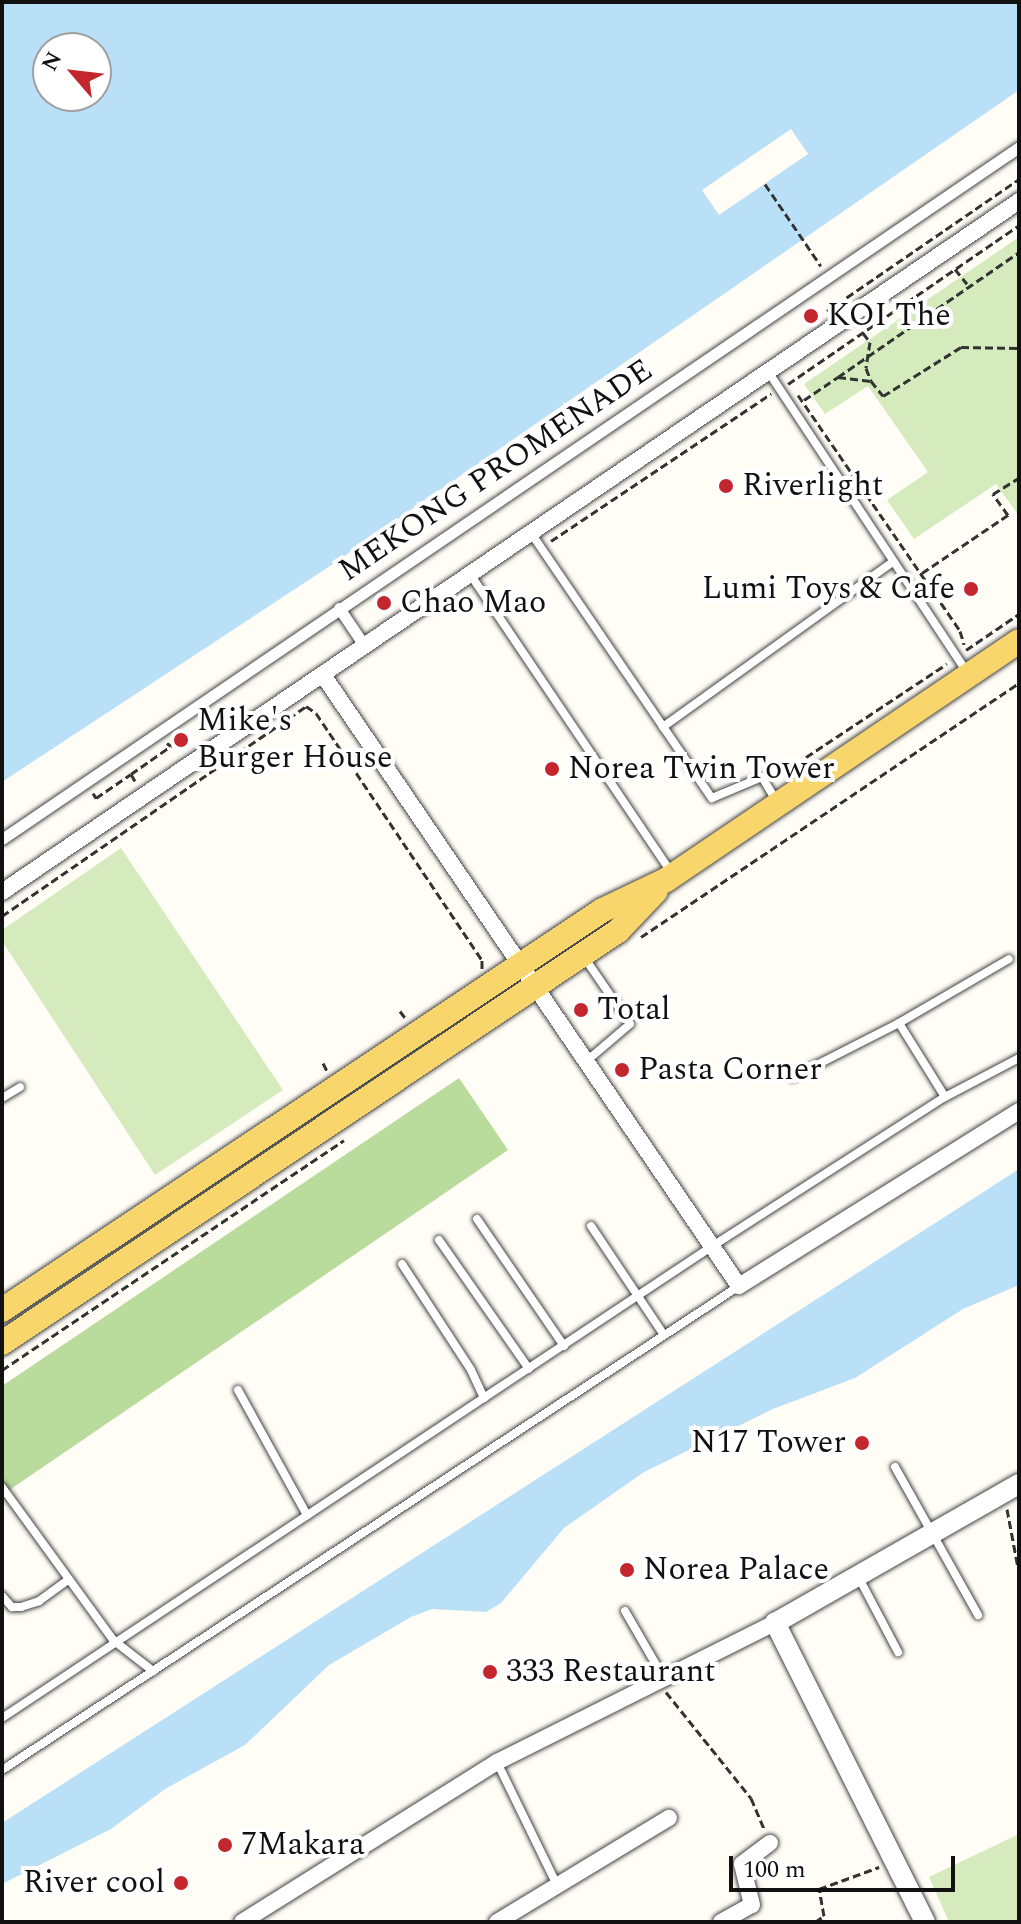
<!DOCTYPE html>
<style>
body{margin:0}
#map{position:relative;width:1021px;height:1924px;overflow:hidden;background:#fffdf5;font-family:Spectral,serif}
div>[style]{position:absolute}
.green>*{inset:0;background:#d5ebbd}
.forest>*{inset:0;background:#b9dc9c}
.water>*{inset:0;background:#b9e0f7}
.pier>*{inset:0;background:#fffdf5}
.path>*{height:3px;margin-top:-1.5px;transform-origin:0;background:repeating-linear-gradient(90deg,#333 0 8px,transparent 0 12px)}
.roads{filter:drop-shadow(0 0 2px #444) drop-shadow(0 0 2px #444)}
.service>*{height:8px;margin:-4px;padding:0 4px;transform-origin:4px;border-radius:4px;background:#fff}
.pedestrian>*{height:11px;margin:-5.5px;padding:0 5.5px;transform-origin:5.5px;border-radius:5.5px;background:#fff}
.minor>*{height:16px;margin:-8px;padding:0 8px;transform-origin:8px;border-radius:8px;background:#fff}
.tertiary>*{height:20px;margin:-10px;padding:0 10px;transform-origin:10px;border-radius:10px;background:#fff}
.primary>*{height:24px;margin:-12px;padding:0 12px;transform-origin:12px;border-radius:12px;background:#f9d66b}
.dots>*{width:22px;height:22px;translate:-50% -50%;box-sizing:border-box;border:4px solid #fff;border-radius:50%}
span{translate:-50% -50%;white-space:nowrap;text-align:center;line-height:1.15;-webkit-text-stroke:8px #fff;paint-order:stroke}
.poi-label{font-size:32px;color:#111}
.left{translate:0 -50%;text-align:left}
.right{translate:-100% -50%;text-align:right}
.street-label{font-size:32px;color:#111}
.frame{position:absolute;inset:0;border:4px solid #111;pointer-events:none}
.north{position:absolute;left:32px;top:32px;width:80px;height:80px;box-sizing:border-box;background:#fff;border:2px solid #a0a0a0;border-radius:50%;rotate:298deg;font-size:22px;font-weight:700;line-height:32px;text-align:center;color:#111}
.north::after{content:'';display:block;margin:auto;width:28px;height:36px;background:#c4262e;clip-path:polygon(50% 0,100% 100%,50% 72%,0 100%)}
.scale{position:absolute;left:729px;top:1856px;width:226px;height:36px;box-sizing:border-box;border:4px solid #111;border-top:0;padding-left:10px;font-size:24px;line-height:28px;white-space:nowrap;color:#111;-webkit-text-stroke:6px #fff;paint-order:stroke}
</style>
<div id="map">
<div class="green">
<div style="clip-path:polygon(1019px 237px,1019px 516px,996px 484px,914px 539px,887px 500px,928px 472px,868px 386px,825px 414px,804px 384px)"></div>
<div style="clip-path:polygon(121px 848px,283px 1090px,155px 1175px,2px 941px,2px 930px)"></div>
<div style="clip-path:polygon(1019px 1834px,1019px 1922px,949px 1922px,929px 1877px)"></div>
</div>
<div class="forest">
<div style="clip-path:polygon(459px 1078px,508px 1150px,2px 1495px,2px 1386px)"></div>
</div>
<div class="water">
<div style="clip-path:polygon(evenodd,2px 2px,1019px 2px,1019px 90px,330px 566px,2px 782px,2px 2px,48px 48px,96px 48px,96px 96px,48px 96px,48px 48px)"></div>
<div style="clip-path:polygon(1019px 1169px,1019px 1285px,963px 1309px,855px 1378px,773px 1409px,644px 1472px,564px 1528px,501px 1603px,486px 1612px,432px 1609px,411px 1617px,329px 1665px,245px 1745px,165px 1789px,111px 1829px,2px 1884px,2px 1823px)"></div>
</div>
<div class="pier">
<div style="clip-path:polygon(791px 129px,808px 154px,719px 215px,702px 190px)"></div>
</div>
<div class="path">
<div style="left:765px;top:184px;width:99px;rotate:55.7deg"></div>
<div style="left:955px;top:269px;width:19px;rotate:51deg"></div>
<div style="left:827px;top:311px;width:233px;rotate:-34.5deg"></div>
<div style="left:863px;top:333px;width:11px;rotate:52deg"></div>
<div style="left:870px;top:342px;width:26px;rotate:99deg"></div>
<div style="left:866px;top:368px;width:14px;rotate:69deg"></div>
<div style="left:838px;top:377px;width:220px;rotate:-34.6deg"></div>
<div style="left:788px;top:384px;width:280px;rotate:-34.5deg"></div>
<div style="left:798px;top:395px;width:286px;rotate:55.5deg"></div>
<div style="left:960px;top:631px;width:14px;rotate:73deg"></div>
<div style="left:804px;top:400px;width:41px;rotate:-34.1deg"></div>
<div style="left:838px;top:377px;width:33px;rotate:7deg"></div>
<div style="left:871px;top:381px;width:19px;rotate:51deg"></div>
<div style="left:883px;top:396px;width:92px;rotate:-32.1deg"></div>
<div style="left:961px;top:347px;width:58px;rotate:1deg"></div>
<div style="left:551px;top:541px;width:265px;rotate:-33.8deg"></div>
<div style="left:922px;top:573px;width:104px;rotate:-34deg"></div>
<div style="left:1008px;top:515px;width:26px;rotate:-126deg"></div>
<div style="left:993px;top:494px;width:31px;rotate:-32deg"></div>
<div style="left:966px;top:650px;width:64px;rotate:-34.2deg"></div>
<div style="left:131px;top:774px;width:49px;rotate:-35deg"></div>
<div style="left:171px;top:746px;width:5px;rotate:-143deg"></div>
<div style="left:776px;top:777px;width:205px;rotate:-33.5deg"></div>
<div style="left:93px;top:793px;width:6px;rotate:59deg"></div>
<div style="left:96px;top:798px;width:42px;rotate:-34.4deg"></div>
<div style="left:131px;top:774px;width:8px;rotate:60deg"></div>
<div style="left:2px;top:916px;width:369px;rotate:-34.6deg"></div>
<div style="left:306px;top:706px;width:12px;rotate:35deg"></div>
<div style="left:316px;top:713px;width:298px;rotate:56.1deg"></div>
<div style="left:482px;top:960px;width:10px;rotate:90deg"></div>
<div style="left:641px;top:937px;width:455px;rotate:-33.9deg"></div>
<div style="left:400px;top:1011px;width:10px;rotate:53deg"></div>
<div style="left:323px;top:1063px;width:9px;rotate:63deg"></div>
<div style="left:2px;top:1370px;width:412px;rotate:-33.9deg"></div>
<div style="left:1007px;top:1509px;width:60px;rotate:79.4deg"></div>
<div style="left:666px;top:1692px;width:136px;rotate:51.3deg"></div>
<div style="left:751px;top:1798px;width:34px;rotate:67deg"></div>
<div style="left:815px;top:1922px;width:11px;rotate:-34deg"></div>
<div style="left:824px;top:1916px;width:27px;rotate:-100deg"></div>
<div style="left:819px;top:1889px;width:64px;rotate:-20.1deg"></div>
</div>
<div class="roads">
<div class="service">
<div style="left:769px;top:373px;width:359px;rotate:56.5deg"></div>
<div style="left:531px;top:533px;width:321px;rotate:55.7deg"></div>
<div style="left:712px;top:798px;width:54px;rotate:-22.8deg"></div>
<div style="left:762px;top:777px;width:29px;rotate:59deg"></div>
<div style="left:470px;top:574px;width:359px;rotate:56deg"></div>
<div style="left:663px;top:727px;width:283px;rotate:-35.7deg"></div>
<div style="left:584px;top:957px;width:81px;rotate:55.5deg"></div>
<div style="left:630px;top:1024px;width:54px;rotate:139.5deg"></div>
<div style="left:899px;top:1023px;width:127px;rotate:-30.2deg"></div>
<div style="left:793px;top:1077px;width:119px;rotate:-27deg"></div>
<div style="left:899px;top:1023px;width:87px;rotate:58.1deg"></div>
<div style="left:2px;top:1098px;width:21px;rotate:-31deg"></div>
<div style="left:477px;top:1219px;width:154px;rotate:55.6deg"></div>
<div style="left:591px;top:1226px;width:131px;rotate:56.2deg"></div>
<div style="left:439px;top:1240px;width:157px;rotate:55.1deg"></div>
<div style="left:402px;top:1264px;width:126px;rotate:56.9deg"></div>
<div style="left:471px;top:1370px;width:31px;rotate:65deg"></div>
<div style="left:238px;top:1390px;width:143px;rotate:61.1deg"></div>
<div style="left:895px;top:1467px;width:170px;rotate:60.7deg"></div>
<div style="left:2px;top:1487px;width:189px;rotate:54deg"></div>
<div style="left:113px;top:1640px;width:51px;rotate:37.8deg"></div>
<div style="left:859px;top:1578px;width:84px;rotate:62.2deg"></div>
<div style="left:2px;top:1596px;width:15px;rotate:48deg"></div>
<div style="left:12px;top:1607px;width:9px"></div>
<div style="left:21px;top:1607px;width:19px;rotate:-18deg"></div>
<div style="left:39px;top:1601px;width:37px;rotate:-36deg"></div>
<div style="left:625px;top:1611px;width:74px;rotate:60deg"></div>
<div style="left:2px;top:1718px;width:851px;rotate:-33.6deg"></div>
<div style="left:711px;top:1247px;width:278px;rotate:-32.7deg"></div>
<div style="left:945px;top:1097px;width:84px;rotate:-27.8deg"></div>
<div style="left:497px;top:1762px;width:137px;rotate:64deg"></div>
<div style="left:2px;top:1770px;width:882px;rotate:-33.29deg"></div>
</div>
<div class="pedestrian">
<div style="left:339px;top:608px;width:45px;rotate:56deg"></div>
<div style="left:2px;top:839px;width:1230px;rotate:-34.23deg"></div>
</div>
<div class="minor">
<div style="left:323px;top:675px;width:739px;rotate:55.75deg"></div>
<div style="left:739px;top:1286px;width:330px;rotate:-32deg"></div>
<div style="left:2px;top:892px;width:1230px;rotate:-34.19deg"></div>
<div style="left:242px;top:1922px;width:301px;rotate:-32.1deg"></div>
<div style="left:497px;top:1762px;width:311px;rotate:-26.6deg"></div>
<div style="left:497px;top:1922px;width:201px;rotate:-31.2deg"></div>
<div style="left:721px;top:1922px;width:35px;rotate:-29deg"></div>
<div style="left:752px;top:1905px;width:42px;rotate:-103.7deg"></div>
<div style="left:742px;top:1864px;width:35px;rotate:-37deg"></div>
</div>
<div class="tertiary">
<div style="left:925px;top:1922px;width:335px;rotate:-116.6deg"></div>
<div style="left:775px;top:1623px;width:281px;rotate:-29.7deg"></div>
</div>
<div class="primary">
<div style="left:2px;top:1310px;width:722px;rotate:-33.65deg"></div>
<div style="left:603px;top:910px;width:70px;rotate:-25.5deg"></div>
<div style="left:666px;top:880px;width:426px;rotate:-34.1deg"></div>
<div style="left:2px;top:1343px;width:741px;rotate:-33.78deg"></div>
<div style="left:618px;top:931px;width:55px;rotate:-46.5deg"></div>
</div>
</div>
<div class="dots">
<div style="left:811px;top:316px;background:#c4262e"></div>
<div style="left:726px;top:486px;background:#c4262e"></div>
<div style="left:971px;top:589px;background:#c4262e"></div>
<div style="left:384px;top:603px;background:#c4262e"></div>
<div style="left:181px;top:740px;background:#c4262e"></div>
<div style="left:552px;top:769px;background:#c4262e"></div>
<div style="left:581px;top:1010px;background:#c4262e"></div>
<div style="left:622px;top:1070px;background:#c4262e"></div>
<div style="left:862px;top:1443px;background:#c4262e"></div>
<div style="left:627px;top:1570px;background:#c4262e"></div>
<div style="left:490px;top:1672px;background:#c4262e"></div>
<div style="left:225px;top:1845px;background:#c4262e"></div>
<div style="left:181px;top:1883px;background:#c4262e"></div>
</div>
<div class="poi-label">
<span class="left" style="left:827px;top:316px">KOI The</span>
<span class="left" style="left:742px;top:486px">Riverlight</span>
<span class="right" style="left:955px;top:589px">Lumi Toys &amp; Cafe</span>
<span class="left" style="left:400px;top:603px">Chao Mao</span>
<span class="left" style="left:197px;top:740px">Mike's<br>Burger House</span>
<span class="left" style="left:568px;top:769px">Norea Twin Tower</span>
<span class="left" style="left:597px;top:1010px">Total</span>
<span class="left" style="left:638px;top:1070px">Pasta Corner</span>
<span class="right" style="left:846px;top:1443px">N17 Tower</span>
<span class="left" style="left:643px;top:1570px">Norea Palace</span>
<span class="left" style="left:506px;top:1672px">333 Restaurant</span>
<span class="left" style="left:241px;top:1845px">7Makara</span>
<span class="right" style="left:165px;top:1883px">River cool</span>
</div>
<div class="street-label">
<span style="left:496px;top:471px;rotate:-34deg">MEKONG PROMENADE</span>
</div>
<div class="frame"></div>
<div class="north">N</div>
<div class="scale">100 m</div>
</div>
